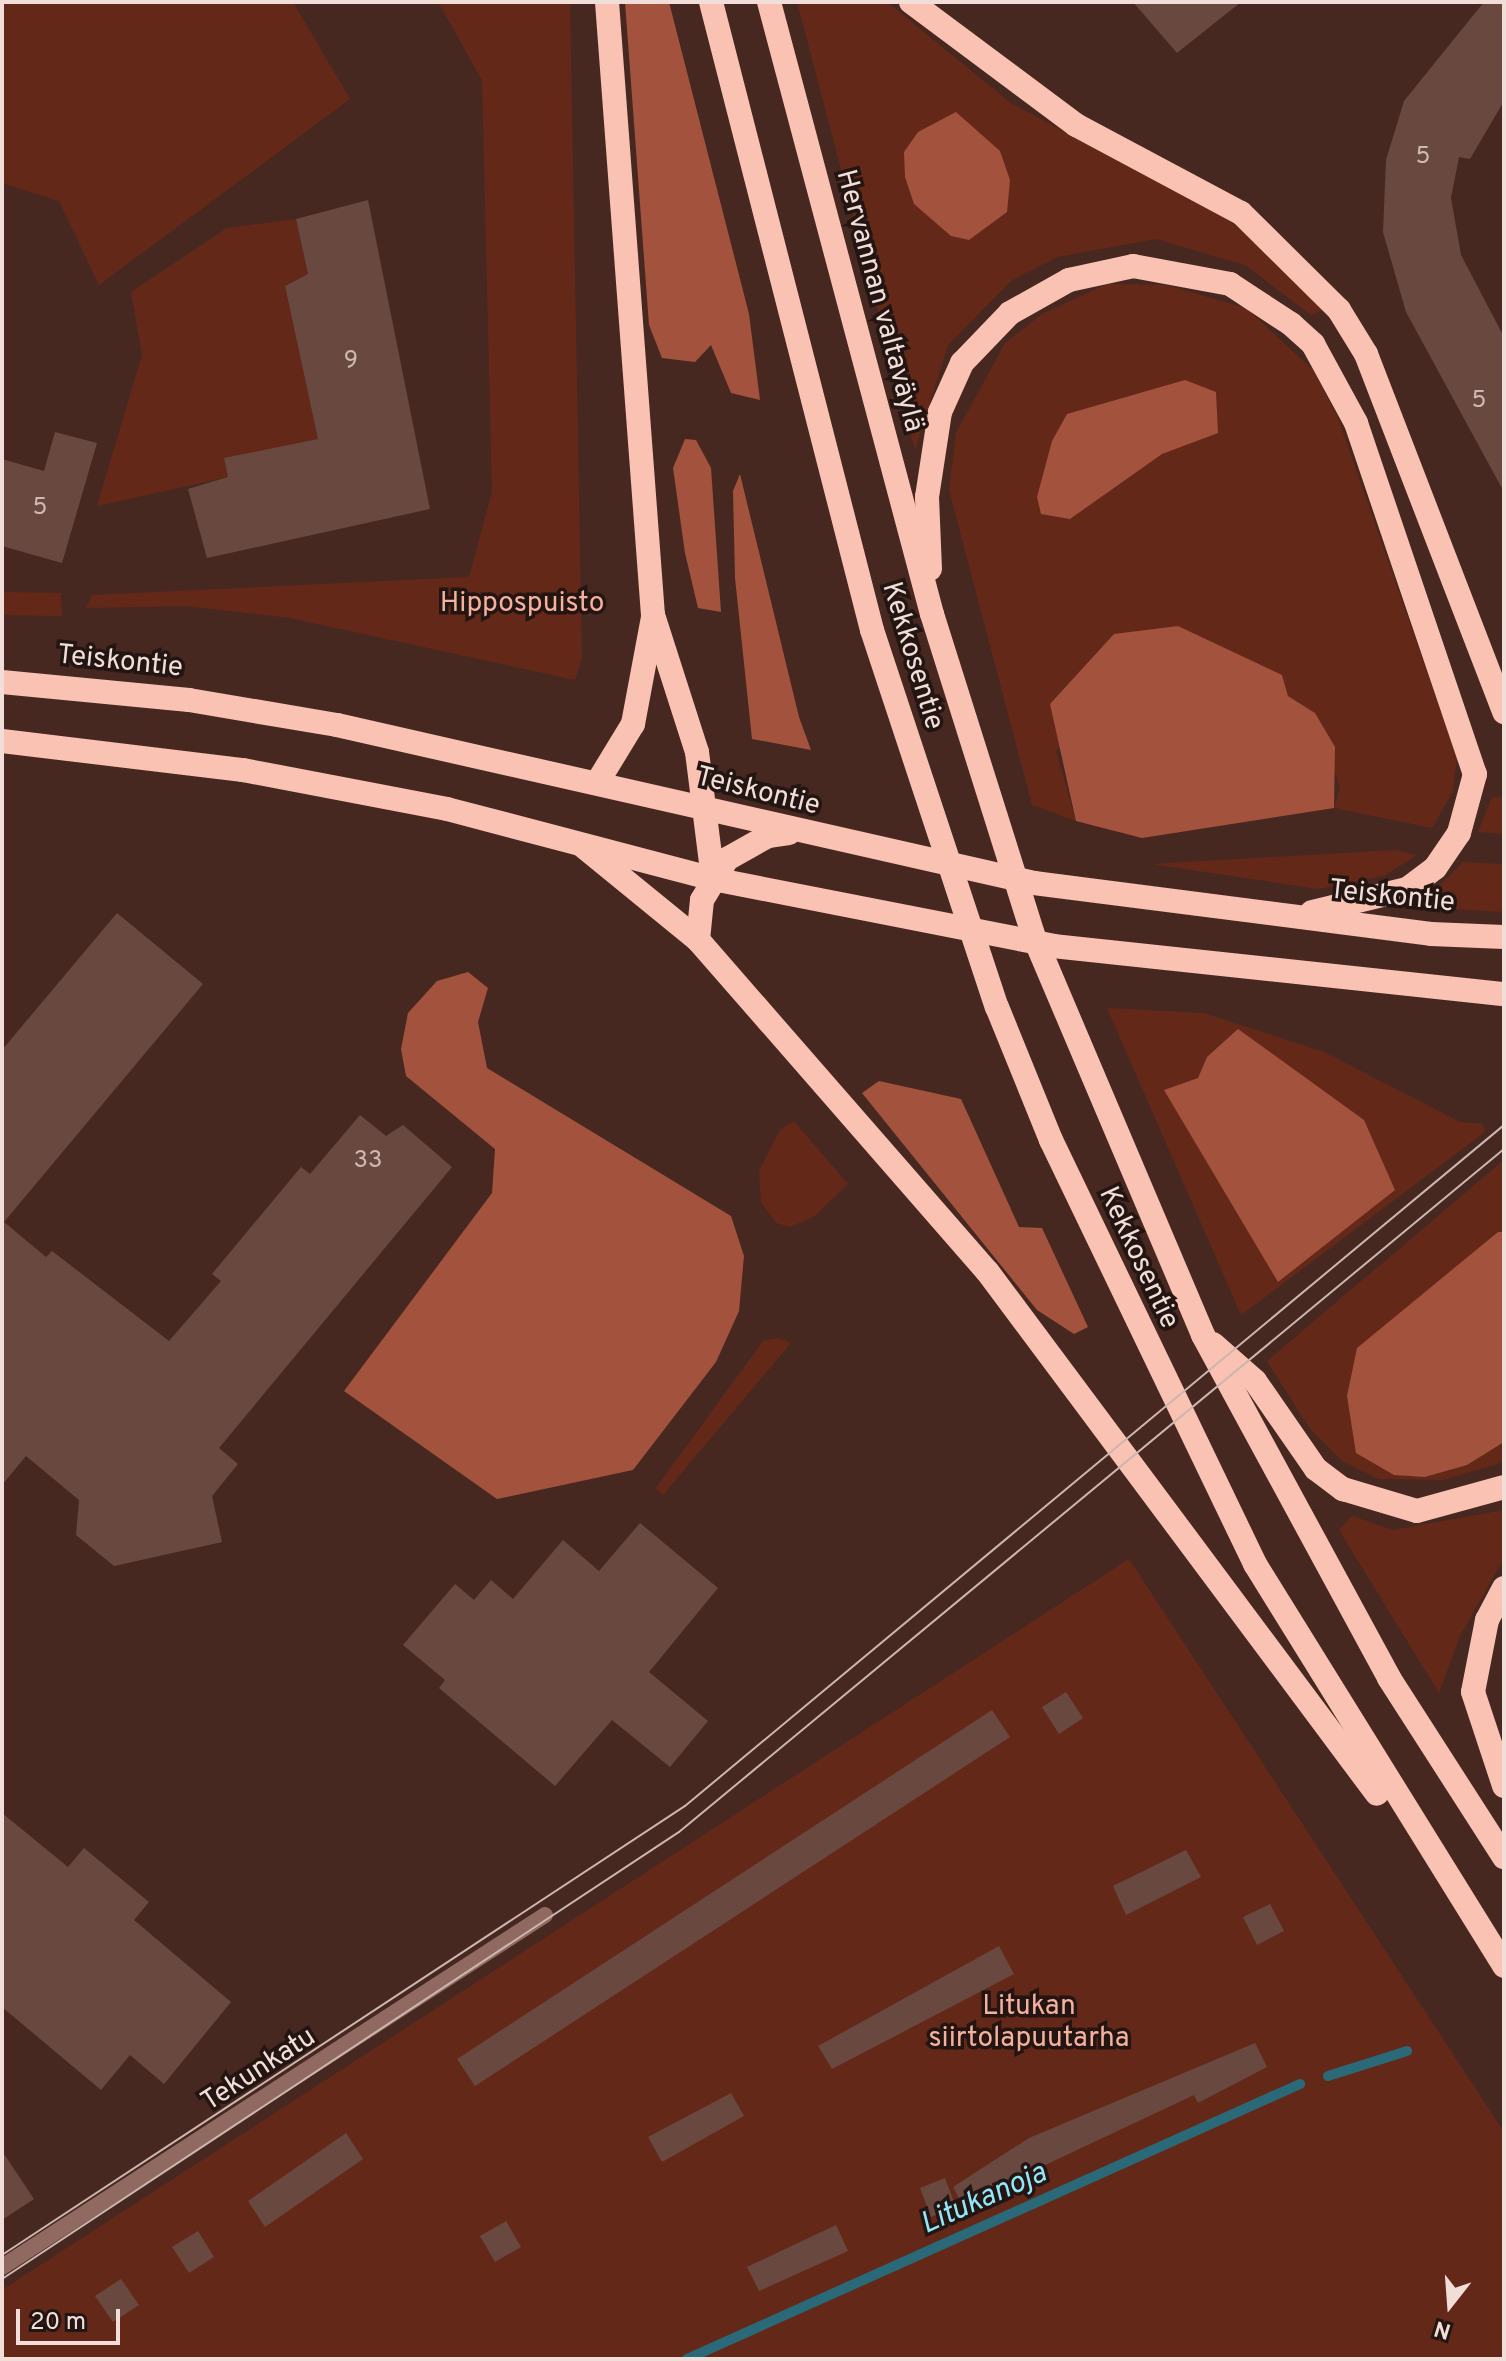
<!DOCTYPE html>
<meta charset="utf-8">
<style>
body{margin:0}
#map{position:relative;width:1506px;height:2361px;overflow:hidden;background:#472821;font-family:Overpass,sans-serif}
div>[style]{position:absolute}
.green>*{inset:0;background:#642819}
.forest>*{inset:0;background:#a3523d}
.stream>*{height:10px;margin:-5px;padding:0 5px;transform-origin:5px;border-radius:5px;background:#2a6977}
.building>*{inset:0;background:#694840}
.street>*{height:16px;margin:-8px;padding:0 8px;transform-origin:8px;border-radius:8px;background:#906a60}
.highway>*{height:24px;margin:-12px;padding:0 12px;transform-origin:12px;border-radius:12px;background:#fac2b3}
.tram>*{height:2px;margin:-1px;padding:0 1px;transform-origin:1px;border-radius:1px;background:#ccb6b0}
span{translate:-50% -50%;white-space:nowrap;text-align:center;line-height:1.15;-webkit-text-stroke:7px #231512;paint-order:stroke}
.number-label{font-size:24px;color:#d0b8b2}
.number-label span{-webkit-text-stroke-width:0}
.street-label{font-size:28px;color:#f2ded8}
.park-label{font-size:28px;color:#f6b09e}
.water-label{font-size:30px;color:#93e7fb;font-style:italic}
.frame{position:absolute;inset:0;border:4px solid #f2ded8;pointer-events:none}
.north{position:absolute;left:1410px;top:2265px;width:80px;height:80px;-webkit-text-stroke:6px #231512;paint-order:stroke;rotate:197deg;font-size:22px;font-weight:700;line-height:32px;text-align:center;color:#f2ded8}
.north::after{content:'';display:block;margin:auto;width:28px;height:36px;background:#f2ded8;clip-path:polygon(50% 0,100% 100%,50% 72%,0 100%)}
.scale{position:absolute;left:16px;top:2309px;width:104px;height:36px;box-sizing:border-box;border:4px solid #f2ded8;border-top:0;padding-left:10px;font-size:24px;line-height:28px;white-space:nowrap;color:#f2ded8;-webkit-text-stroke:6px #231512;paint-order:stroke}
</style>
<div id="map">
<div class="green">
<div style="clip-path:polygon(2px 2px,293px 2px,350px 99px,99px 285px,59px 201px,2px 183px)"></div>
<div style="clip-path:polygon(438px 2px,570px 2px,582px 658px,575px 680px,290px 618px,186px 606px,86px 608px,92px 595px,469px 577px,492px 492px,482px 80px)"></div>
<div style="clip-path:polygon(797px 2px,887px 2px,1012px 104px,1218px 213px,1265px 247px,1325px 309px,1311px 315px,1245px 265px,1156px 239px,1057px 257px,1012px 280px,948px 345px,915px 450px)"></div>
<div style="clip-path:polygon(296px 219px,308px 274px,285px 286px,318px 439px,224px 459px,228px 477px,97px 506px,142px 355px,131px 292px,227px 228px)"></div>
<div style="clip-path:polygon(1107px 284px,1166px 285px,1246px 308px,1313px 370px,1338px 418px,1457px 758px,1453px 791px,1432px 828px,1334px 808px,1340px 787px,1315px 713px,1288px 696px,1282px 675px,1178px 627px,1056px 751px,1076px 821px,1032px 805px,949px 490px,956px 433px,1005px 343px,1042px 314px)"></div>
<div style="clip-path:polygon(2px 592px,61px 593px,62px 616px,2px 615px)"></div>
<div style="clip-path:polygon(1492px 797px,1504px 798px,1504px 834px,1478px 832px)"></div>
<div style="clip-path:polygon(1396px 850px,1417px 855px,1384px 876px,1318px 889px,1151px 864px)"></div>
<div style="clip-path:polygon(1463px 862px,1504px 864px,1504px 912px,1418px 907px)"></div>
<div style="clip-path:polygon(evenodd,1107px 1008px,1204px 1013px,1324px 1052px,1460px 1122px,1483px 1124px,1485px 1132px,1241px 1315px,1107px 1008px,1198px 1078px,1278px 1282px,1165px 1090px,1198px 1078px)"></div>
<div style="clip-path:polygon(794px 1121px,848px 1184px,815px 1216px,790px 1227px,776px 1223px,761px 1202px,759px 1171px,780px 1130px)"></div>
<div style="clip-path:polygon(1504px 1160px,1504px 1232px,1357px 1348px,1425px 1477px,1467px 1465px,1504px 1442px,1504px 1462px,1443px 1480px,1379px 1479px,1342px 1461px,1310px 1429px,1267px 1361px)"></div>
<div style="clip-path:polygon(778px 1338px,791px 1343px,663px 1495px,656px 1488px,763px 1341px)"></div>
<div style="clip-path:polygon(1504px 1510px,1504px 1558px,1460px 1636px,1439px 1693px,1339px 1530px,1352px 1516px,1393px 1530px)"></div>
<div style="clip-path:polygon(1129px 1559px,1504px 2132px,1504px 2359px,2px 2359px,2px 2290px)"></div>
</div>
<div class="forest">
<div style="clip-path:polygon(625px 2px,669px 2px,749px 314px,760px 400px,731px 393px,711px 345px,695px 362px,662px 358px,649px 325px)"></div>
<div style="clip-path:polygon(956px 112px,1000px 151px,1010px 180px,1007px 212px,969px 240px,951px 236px,914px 204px,905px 177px,904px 152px,918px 132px)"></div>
<div style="clip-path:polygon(1185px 380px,1216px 392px,1218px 433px,1162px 454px,1070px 519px,1041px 514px,1037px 497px,1052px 441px,1067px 414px)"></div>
<div style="clip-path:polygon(685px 439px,696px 440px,711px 468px,721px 612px,698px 608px,685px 553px,673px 468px)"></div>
<div style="clip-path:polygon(740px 474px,799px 717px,811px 750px,752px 739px,735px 578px,733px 491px)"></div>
<div style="clip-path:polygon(1178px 626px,1282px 675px,1288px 696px,1315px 713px,1335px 747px,1334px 808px,1142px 838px,1076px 821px,1050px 704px,1114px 634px)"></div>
<div style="clip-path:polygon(468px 972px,488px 988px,478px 1022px,487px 1068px,731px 1216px,744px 1256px,739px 1311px,716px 1362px,633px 1470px,497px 1499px,344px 1391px,492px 1193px,495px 1149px,406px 1076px,401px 1049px,408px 1013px,437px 981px)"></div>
<div style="clip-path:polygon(1238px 1029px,1364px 1120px,1395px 1190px,1278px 1282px,1164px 1090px,1198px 1078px,1207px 1057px)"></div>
<div style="clip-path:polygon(879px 1081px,961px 1099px,1019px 1227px,1042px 1228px,1088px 1327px,1074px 1334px,1037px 1310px,862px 1093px)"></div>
<div style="clip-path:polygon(1498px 1232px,1504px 1232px,1504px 1442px,1467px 1465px,1425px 1477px,1394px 1475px,1356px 1453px,1347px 1396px,1357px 1348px)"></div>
</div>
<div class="stream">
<div style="left:1328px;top:2076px;width:83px;rotate:-17.6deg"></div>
<div style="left:687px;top:2359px;width:672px;rotate:-24.16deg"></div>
</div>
<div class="building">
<div style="clip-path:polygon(1133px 2px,1241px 2px,1177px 53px)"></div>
<div style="clip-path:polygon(1484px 2px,1504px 2px,1504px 101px,1470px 159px,1459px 157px,1451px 198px,1461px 255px,1504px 337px,1504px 492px,1406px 312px,1383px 232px,1386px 160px,1404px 101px)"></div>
<div style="clip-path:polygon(368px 200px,430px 509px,207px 558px,188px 489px,228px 477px,224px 458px,318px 439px,285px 286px,308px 274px,296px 219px)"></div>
<div style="clip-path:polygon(55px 432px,97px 443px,62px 563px,2px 546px,2px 459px,44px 471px)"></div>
<div style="clip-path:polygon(117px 913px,203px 984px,4px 1222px,46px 1257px,52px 1251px,169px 1341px,221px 1281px,212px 1274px,301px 1167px,310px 1174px,360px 1115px,386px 1136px,403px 1125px,452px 1167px,219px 1448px,238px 1464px,212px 1496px,222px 1542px,114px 1566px,76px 1535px,79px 1500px,26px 1456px,2px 1485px,2px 1050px)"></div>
<div style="clip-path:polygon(640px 1523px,718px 1588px,649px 1672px,708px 1721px,670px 1767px,612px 1720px,555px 1786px,439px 1688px,445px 1680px,403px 1645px,455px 1584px,474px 1600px,491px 1580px,513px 1599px,563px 1540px,599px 1571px)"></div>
<div style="clip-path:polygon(1066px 1692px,1083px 1718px,1059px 1734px,1042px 1707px)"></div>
<div style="clip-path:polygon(992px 1710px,1010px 1737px,475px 2086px,457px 2059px)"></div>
<div style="clip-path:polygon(2px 1813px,68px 1867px,84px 1848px,149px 1902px,134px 1920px,231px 2002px,164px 2084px,130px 2055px,101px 2090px,2px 2007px)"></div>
<div style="clip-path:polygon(1186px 1850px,1201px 1877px,1126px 1915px,1113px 1886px)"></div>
<div style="clip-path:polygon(1270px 1904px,1284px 1931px,1257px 1945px,1243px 1917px)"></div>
<div style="clip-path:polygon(999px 1946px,1014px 1974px,832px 2069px,818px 2046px)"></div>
<div style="clip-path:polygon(1255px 2043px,1267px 2067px,1198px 2103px,1194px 2095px,962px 2204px,953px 2187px,1029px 2138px)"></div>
<div style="clip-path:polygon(731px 2093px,744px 2116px,662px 2162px,648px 2137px)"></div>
<div style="clip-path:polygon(346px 2133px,363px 2159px,265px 2227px,248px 2201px)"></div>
<div style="clip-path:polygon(2px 2151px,34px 2199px,2px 2220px)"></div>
<div style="clip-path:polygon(945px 2178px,956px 2207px,931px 2217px,920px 2188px)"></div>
<div style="clip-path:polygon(506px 2221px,521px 2247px,495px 2262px,480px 2236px)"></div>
<div style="clip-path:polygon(836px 2225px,848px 2251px,759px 2291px,747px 2267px)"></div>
<div style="clip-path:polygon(198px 2231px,214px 2257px,189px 2273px,172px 2247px)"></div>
<div style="clip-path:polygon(121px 2279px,139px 2305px,113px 2322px,95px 2296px)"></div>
</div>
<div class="street">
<div style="left:2px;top:2267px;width:647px;rotate:-32.95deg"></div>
</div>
<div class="highway">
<div style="left:607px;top:2px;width:615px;rotate:85.71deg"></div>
<div style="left:653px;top:615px;width:144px;rotate:72.2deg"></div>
<div style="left:697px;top:752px;width:128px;rotate:82.8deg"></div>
<div style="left:711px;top:2px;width:648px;rotate:75.62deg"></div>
<div style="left:872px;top:630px;width:397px;rotate:71.7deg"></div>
<div style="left:997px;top:1007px;width:144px;rotate:67.9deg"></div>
<div style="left:1051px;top:1140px;width:471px;rotate:64.3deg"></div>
<div style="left:1255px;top:1564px;width:473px;rotate:58.2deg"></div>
<div style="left:769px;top:2px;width:633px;rotate:75.09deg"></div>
<div style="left:932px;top:614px;width:333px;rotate:72.5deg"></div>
<div style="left:1032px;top:932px;width:438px;rotate:67deg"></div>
<div style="left:1203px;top:1335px;width:390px;rotate:61.5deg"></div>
<div style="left:1389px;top:1678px;width:213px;rotate:57.3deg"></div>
<div style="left:911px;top:2px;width:206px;rotate:36.7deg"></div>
<div style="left:1076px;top:125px;width:187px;rotate:28.1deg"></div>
<div style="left:1241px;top:213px;width:138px;rotate:44.7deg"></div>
<div style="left:1339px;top:310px;width:52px;rotate:58.5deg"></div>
<div style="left:1366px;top:354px;width:384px;rotate:68.9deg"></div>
<div style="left:930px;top:569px;width:72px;rotate:-92.4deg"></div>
<div style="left:927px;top:497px;width:86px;rotate:-81.3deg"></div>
<div style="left:940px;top:412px;width:54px;rotate:-65.8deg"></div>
<div style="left:962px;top:363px;width:69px;rotate:-46.2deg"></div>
<div style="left:1010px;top:313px;width:68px;rotate:-29.2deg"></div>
<div style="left:1069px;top:280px;width:66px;rotate:-12.3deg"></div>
<div style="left:1133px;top:266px;width:99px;rotate:10.5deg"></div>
<div style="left:1230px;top:284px;width:73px;rotate:33.3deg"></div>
<div style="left:1291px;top:324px;width:30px;rotate:42deg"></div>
<div style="left:1313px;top:344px;width:90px;rotate:61.4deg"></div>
<div style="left:1356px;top:423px;width:371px;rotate:71.3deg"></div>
<div style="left:1475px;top:774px;width:61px;rotate:105.2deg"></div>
<div style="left:1459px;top:833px;width:42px;rotate:124.4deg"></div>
<div style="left:1435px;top:868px;width:35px;rotate:143deg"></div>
<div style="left:1407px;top:889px;width:98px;rotate:166.4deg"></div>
<div style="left:2px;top:682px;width:188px;rotate:5.5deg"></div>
<div style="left:189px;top:700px;width:150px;rotate:9.6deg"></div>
<div style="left:337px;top:725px;width:715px;rotate:12.77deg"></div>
<div style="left:1034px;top:883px;width:400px;rotate:7.3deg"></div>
<div style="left:1431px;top:934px;width:73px;rotate:2.4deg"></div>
<div style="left:2px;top:741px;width:243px;rotate:6.9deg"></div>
<div style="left:243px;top:770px;width:208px;rotate:10.8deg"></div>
<div style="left:447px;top:809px;width:275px;rotate:14.7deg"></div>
<div style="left:713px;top:879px;width:347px;rotate:11.1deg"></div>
<div style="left:1053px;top:946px;width:454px;rotate:6.1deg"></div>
<div style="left:597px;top:783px;width:69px;rotate:-58.6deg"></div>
<div style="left:633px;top:724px;width:109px;rotate:-79.4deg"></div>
<div style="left:584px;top:847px;width:147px;rotate:39.2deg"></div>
<div style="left:698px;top:940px;width:439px;rotate:48.9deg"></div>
<div style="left:987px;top:1271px;width:652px;rotate:53.29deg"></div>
<div style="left:698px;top:940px;width:40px;rotate:-84.3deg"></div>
<div style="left:702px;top:900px;width:48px;rotate:-58.6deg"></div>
<div style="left:727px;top:859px;width:47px;rotate:-29.3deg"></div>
<div style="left:768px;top:836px;width:21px;rotate:-8deg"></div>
<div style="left:1213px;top:1344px;width:56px;rotate:41.4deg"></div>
<div style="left:1255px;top:1381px;width:107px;rotate:55.3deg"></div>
<div style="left:1316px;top:1469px;width:34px;rotate:37deg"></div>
<div style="left:1343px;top:1489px;width:77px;rotate:16.6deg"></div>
<div style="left:1417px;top:1511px;width:90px;rotate:-15.4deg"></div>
<div style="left:1504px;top:1588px;width:36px;rotate:118deg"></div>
<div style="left:1487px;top:1620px;width:73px;rotate:101deg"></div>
<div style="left:1473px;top:1692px;width:99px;rotate:71.7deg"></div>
</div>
<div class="tram">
<div style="left:2px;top:2255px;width:817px;rotate:-33.32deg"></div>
<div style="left:685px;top:1806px;width:1065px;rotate:-39.74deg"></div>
<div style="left:2px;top:2279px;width:811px;rotate:-33.44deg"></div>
<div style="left:679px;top:1832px;width:1071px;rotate:-39.62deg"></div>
</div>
<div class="number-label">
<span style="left:1423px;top:158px">5</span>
<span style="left:351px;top:362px">9</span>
<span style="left:1479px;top:402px">5</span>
<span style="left:40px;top:509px">5</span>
<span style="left:368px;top:1162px">33</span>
</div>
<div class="street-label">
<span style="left:879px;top:301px;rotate:75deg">Hervannan valtaväylä</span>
<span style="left:912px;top:656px;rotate:73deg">Kekkosentie</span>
<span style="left:120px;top:662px;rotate:6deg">Teiskontie</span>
<span style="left:758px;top:792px;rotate:14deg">Teiskontie</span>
<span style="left:1392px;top:897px;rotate:6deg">Teiskontie</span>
<span style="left:1138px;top:1258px;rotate:65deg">Kekkosentie</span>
<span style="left:259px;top:2070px;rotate:-33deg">Tekunkatu</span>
</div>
<div class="park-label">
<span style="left:522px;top:604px">Hippospuisto</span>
<span style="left:1029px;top:2023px">Litukan<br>siirtolapuutarha</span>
</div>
<div class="water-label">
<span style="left:984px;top:2200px;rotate:-24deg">Litukanoja</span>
</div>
<div class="frame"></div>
<div class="north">N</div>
<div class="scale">20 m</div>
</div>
